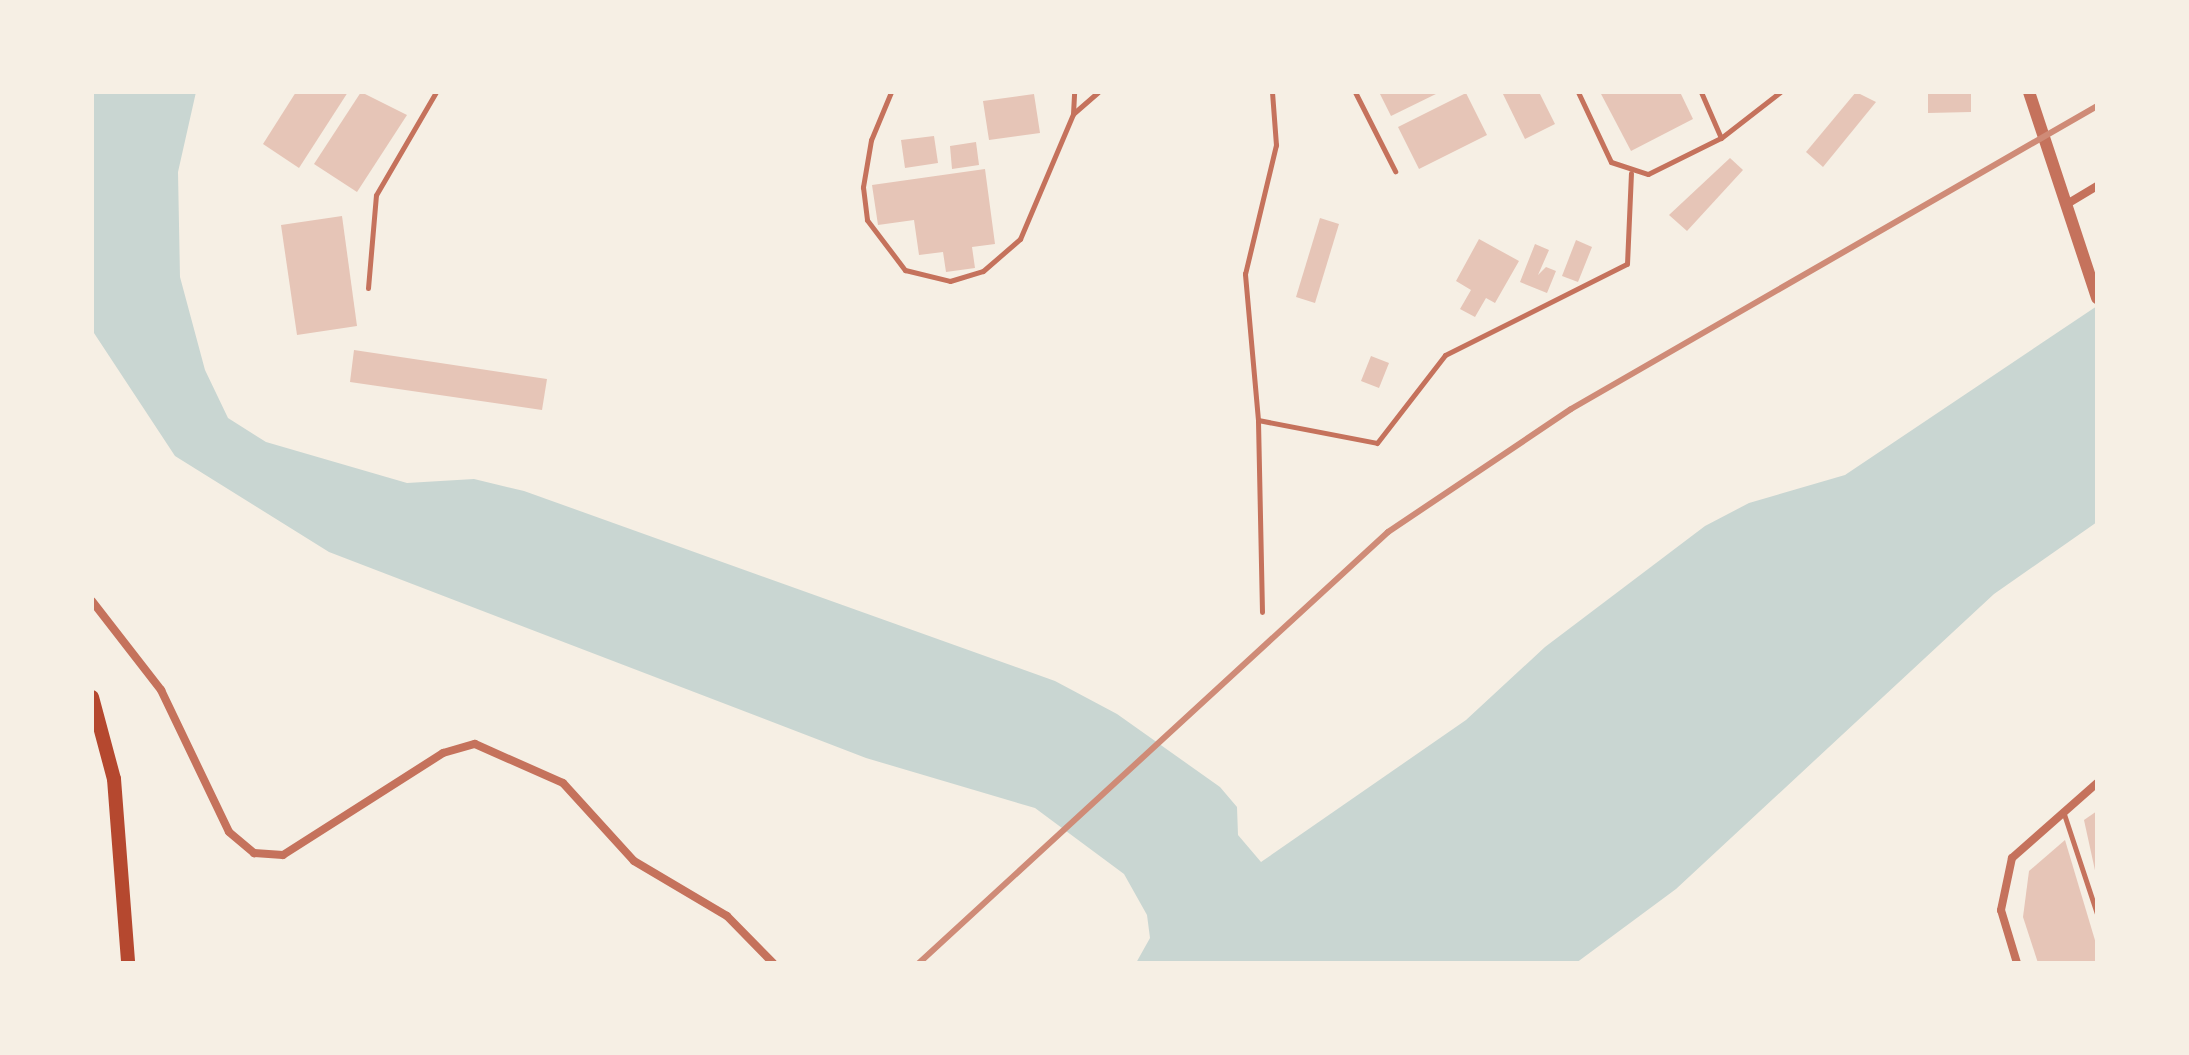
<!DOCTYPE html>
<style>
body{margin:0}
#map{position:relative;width:2189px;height:1055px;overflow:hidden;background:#f6efe4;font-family:"Source Serif 4",serif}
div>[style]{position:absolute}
.water>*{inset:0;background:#c9d6d2}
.building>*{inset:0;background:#e6c5b7}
.service>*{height:5px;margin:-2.5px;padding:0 2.5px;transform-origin:2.5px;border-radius:2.5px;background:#c5725c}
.minor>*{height:8px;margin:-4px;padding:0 4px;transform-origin:4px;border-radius:4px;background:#c5725c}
.tertiary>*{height:12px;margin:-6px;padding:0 6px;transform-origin:6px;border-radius:6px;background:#c5725c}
.secondary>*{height:14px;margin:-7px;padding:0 7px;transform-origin:7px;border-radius:7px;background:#b5482f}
.rail>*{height:6px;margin:-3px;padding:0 3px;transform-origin:3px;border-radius:3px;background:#cf8b77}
span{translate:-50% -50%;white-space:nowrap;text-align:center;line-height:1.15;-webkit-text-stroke:8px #f6efe4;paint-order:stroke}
.frame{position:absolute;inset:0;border:94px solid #f6efe4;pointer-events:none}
</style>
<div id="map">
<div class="water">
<div style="clip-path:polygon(92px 92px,196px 92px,178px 172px,180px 277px,205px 370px,228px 418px,266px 442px,407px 483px,474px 479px,524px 491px,1055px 681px,1117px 714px,1220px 787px,1237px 807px,1238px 835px,1261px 862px,1466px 720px,1545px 647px,1705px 526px,1749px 503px,1845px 475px,2097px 306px,2097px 522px,1994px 594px,1676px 889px,1576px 963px,1136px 963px,1150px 938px,1147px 915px,1124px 874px,1035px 808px,866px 758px,329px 552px,175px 456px,92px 330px)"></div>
</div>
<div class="building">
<div style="clip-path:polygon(296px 92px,348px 92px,299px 168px,263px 144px)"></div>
<div style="clip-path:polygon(361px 92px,407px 115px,357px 192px,314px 164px)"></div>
<div style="clip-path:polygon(1379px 92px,1440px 92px,1391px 116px)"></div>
<div style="clip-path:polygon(1502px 92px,1539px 92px,1555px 124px,1525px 139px)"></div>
<div style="clip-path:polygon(1600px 92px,1680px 92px,1693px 119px,1631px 151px)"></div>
<div style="clip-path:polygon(1856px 92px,1876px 102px,1823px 167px,1806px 152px)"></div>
<div style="clip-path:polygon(1928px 92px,1971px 92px,1971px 112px,1928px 113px)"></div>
<div style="clip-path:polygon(1466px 93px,1487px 135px,1419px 169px,1398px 127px)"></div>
<div style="clip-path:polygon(1034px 94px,1040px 133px,989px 140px,983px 101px)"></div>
<div style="clip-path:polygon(934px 136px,938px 163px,905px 168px,901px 140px)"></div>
<div style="clip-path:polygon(976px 142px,979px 165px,952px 169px,950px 146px)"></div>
<div style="clip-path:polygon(1730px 158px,1743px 170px,1687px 231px,1669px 215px)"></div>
<div style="clip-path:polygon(985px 169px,995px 244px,972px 247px,975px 268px,946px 272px,943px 252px,919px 255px,914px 220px,878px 225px,872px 185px)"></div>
<div style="clip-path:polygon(342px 216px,357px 326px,297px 335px,281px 225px)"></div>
<div style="clip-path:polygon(1320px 218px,1339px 224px,1315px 303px,1296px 297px)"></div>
<div style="clip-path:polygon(1479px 239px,1519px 261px,1495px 303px,1486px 298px,1475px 317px,1460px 309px,1471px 290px,1456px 281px)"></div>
<div style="clip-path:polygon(1576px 240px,1592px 247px,1578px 282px,1562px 276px)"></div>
<div style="clip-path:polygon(1535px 244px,1549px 250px,1538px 275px,1546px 267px,1556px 271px,1547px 293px,1520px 282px)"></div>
<div style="clip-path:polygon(354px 350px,547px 379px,542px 410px,350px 382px)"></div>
<div style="clip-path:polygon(1371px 356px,1389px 363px,1379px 388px,1361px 381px)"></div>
<div style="clip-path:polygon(2097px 811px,2097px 874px,2096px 875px,2084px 820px)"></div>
<div style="clip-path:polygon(2065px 840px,2097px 947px,2097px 963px,2038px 963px,2023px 917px,2029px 871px)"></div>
</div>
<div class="service">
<div style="left:891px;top:92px;width:52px;rotate:112.6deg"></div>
<div style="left:871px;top:140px;width:48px;rotate:99.7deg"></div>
<div style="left:863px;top:187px;width:33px;rotate:83deg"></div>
<div style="left:867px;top:220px;width:63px;rotate:52.8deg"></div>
<div style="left:905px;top:270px;width:46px;rotate:13.7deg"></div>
<div style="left:950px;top:281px;width:34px;rotate:-17deg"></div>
<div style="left:983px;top:271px;width:49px;rotate:-40.9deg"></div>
<div style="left:1020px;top:239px;width:136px;rotate:-67deg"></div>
<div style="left:1073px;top:114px;width:22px;rotate:-87deg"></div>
<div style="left:1355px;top:92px;width:89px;rotate:63.1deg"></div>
<div style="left:1578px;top:92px;width:77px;rotate:64.8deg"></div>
<div style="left:1611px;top:162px;width:39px;rotate:18deg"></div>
<div style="left:1648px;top:174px;width:81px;rotate:-26.3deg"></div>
<div style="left:1721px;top:138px;width:75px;rotate:-37.9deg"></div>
<div style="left:1701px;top:92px;width:50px;rotate:66.5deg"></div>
<div style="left:1074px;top:113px;width:32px;rotate:-41deg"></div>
<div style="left:368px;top:288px;width:93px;rotate:-85.1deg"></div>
<div style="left:376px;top:195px;width:119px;rotate:-59.8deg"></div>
<div style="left:1258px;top:420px;width:121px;rotate:10.9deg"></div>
<div style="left:1377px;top:443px;width:111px;rotate:-52.3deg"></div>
<div style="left:1445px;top:355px;width:203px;rotate:-26.6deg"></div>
<div style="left:1627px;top:264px;width:91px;rotate:-87.5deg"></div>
<div style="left:1262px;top:612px;width:192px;rotate:-91.2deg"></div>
<div style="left:1258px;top:420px;width:147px;rotate:-95.1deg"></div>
<div style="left:1245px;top:274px;width:133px;rotate:-76.5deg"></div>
<div style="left:1276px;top:145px;width:53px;rotate:-94.3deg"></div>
<div style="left:2063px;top:811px;width:108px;rotate:71.7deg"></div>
</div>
<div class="minor">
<div style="left:2067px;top:204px;width:35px;rotate:-31deg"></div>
<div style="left:92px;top:601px;width:113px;rotate:52.2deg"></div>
<div style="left:161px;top:690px;width:157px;rotate:64.4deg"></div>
<div style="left:229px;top:832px;width:33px;rotate:40deg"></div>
<div style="left:254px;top:853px;width:29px;rotate:4deg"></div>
<div style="left:283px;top:855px;width:190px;rotate:-32.5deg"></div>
<div style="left:443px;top:753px;width:33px;rotate:-16deg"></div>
<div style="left:475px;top:744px;width:96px;rotate:23.9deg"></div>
<div style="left:563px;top:783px;width:105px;rotate:47.7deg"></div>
<div style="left:634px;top:861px;width:108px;rotate:30.6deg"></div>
<div style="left:727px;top:916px;width:66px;rotate:45.6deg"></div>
<div style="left:2017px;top:963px;width:55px;rotate:-106.8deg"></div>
<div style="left:2001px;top:910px;width:53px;rotate:-78.1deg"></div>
<div style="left:2012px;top:858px;width:113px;rotate:-41.4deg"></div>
</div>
<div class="tertiary">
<div style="left:2029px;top:92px;width:217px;rotate:71.7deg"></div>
</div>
<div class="secondary">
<div style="left:92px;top:697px;width:85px;rotate:75deg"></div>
<div style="left:114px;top:779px;width:185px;rotate:85.6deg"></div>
</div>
<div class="rail">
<div style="left:919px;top:963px;width:637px;rotate:-42.58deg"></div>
<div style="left:1388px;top:532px;width:220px;rotate:-33.9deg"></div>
<div style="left:1571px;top:409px;width:607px;rotate:-29.94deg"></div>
</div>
<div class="frame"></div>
</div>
